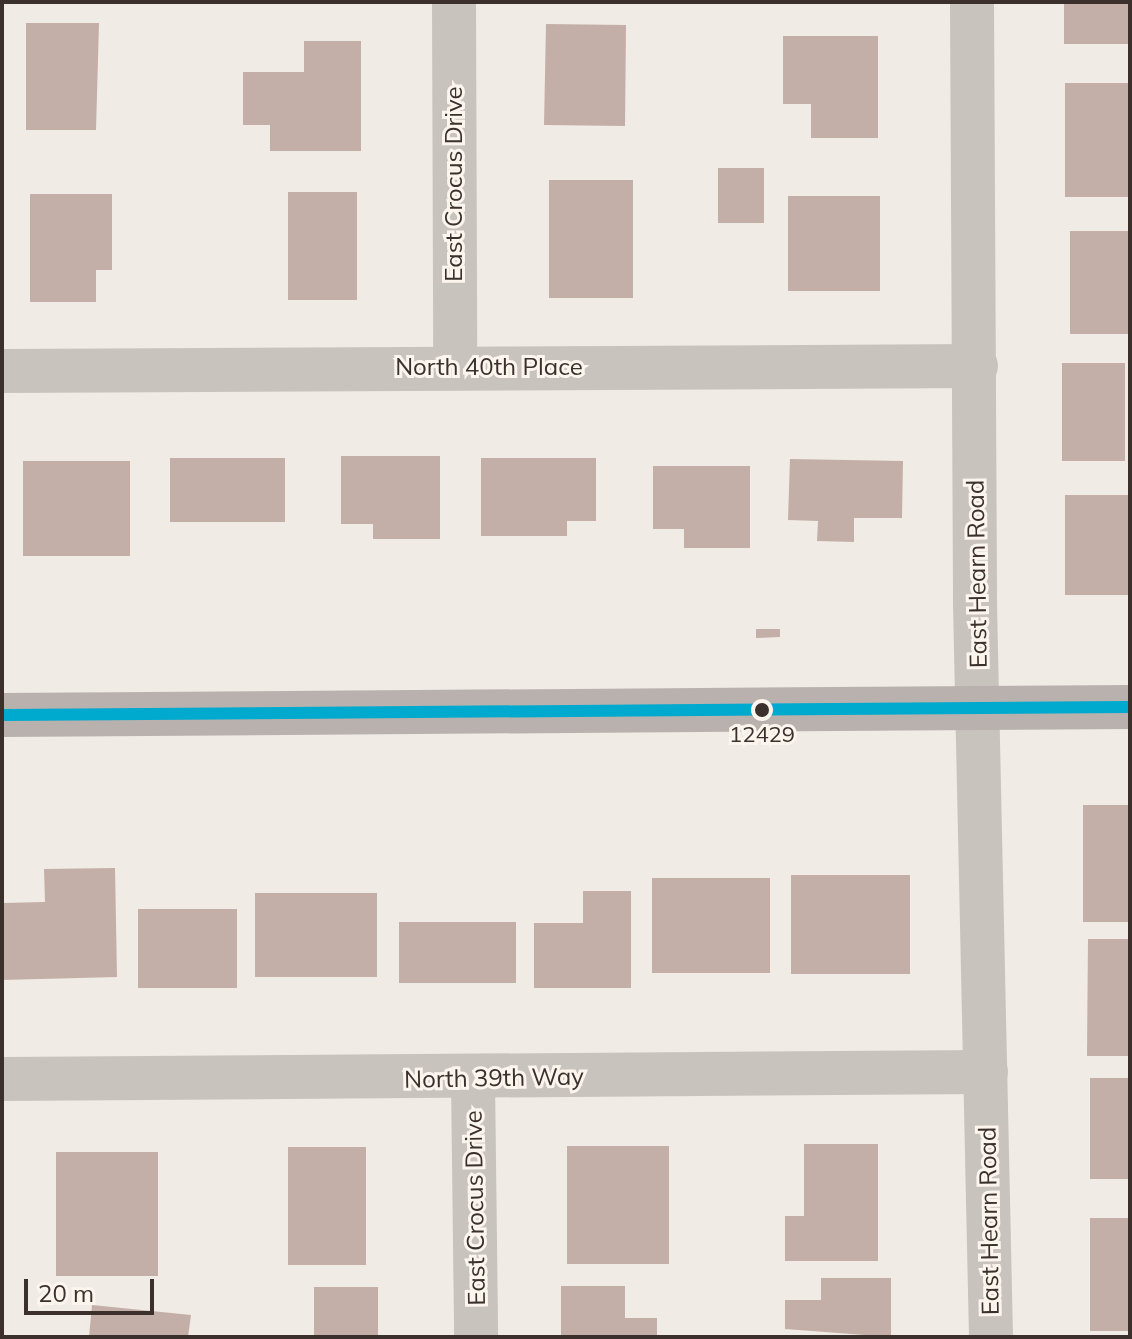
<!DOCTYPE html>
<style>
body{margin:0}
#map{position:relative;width:1132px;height:1339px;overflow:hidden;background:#f0ebe5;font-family:Mulish,sans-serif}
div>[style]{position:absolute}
.building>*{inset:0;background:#c3afa7}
.minor>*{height:44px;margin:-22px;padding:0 22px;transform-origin:22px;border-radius:22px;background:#c9c3be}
.major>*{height:44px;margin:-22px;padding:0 22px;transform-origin:22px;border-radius:22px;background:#b8b1ad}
.bus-1>*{height:12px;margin:-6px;padding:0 6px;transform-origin:6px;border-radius:6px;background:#00a9ce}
.dots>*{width:22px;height:22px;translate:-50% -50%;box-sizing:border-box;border:4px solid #fbf5ee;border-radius:50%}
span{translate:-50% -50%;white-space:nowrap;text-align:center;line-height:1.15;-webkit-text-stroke:6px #fbf5ee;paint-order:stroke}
.bus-label{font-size:22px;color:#3b302b}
.street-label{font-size:24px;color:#3b302b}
.frame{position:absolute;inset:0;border:4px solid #3b302b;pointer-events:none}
.scale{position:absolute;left:24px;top:1279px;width:130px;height:36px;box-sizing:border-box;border:4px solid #3b302b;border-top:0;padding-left:10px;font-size:24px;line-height:28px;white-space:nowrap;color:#3b302b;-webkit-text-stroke:6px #fbf5ee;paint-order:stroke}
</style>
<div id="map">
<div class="building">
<div style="clip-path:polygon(1064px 2px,1130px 2px,1130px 44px,1064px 44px)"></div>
<div style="clip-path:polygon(26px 23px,99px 23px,96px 130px,26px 130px)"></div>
<div style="clip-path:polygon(546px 24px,626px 25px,625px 126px,544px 125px)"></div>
<div style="clip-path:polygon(783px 36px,878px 36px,878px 138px,811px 138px,811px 104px,783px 104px)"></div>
<div style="clip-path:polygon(304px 41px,361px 41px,361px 151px,270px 151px,270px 125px,243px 125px,243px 72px,304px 72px)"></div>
<div style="clip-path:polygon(1065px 83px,1130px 83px,1130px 197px,1065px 197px)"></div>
<div style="clip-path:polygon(718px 168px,764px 168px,764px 223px,718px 223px)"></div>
<div style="clip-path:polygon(549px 180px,633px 180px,633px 298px,549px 298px)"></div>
<div style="clip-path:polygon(288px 192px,357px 192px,357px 300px,288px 300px)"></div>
<div style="clip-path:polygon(30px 194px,112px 194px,112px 270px,96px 270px,96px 302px,30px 302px)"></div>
<div style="clip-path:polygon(788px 196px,880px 196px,880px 291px,788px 291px)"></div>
<div style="clip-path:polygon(1070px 231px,1130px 231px,1130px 334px,1070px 334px)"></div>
<div style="clip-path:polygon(1062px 363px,1125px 363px,1125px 461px,1062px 461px)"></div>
<div style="clip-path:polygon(341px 456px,440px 456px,440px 539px,373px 539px,373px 524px,341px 524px)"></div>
<div style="clip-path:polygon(170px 458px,285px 458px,285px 522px,170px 522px)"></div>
<div style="clip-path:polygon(481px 458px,596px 458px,596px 521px,567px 521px,567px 536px,481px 536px)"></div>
<div style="clip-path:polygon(790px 459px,903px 461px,902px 518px,854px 518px,854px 542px,817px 541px,818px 521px,788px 520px)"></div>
<div style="clip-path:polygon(23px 461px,130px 461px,130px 556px,23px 556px)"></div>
<div style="clip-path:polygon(653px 466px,750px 466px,750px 548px,684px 548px,684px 529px,653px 529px)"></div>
<div style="clip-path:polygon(1065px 495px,1128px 495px,1128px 595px,1065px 595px)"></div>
<div style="clip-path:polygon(756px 629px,780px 629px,780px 637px,756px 638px)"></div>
<div style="clip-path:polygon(1083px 805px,1130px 805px,1130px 922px,1083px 922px)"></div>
<div style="clip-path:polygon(115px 868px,117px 977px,2px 980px,2px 903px,45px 902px,44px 869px)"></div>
<div style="clip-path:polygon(791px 875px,910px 875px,910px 974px,791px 974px)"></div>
<div style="clip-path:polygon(652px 878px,770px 878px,770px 973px,652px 973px)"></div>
<div style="clip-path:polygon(583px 891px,631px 891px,631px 988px,534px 988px,534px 923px,583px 923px)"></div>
<div style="clip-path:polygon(255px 893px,377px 893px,377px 977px,255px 977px)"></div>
<div style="clip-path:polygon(138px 909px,237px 909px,237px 988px,138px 988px)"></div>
<div style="clip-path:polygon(399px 922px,516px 922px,516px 983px,399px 983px)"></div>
<div style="clip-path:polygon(1088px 939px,1130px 939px,1130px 1056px,1087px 1056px)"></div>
<div style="clip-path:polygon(1090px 1078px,1130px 1078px,1130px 1179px,1090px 1179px)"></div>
<div style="clip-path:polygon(804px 1144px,878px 1144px,878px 1261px,785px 1261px,785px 1216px,804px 1216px)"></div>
<div style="clip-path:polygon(567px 1146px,669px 1146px,669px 1264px,567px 1264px)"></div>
<div style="clip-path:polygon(288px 1147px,366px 1147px,366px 1265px,288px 1265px)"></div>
<div style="clip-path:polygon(56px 1152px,158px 1152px,158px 1276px,56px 1276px)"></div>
<div style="clip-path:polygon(1090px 1218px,1130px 1218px,1130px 1331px,1090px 1331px)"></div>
<div style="clip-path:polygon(821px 1278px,891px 1278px,891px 1337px,785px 1329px,785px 1300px,821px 1300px)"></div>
<div style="clip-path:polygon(561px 1286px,625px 1286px,625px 1318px,657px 1318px,657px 1337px,561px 1337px)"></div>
<div style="clip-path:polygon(314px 1287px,378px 1287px,378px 1337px,314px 1337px)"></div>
<div style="clip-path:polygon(92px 1305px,191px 1315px,188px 1337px,89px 1337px)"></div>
</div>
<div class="minor">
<div style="left:454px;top:2px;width:365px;rotate:89.8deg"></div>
<div style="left:972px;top:2px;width:602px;rotate:89.71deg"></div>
<div style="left:975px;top:604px;width:733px;rotate:88.75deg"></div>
<div style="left:2px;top:371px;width:974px;rotate:-0.29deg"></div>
<div style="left:2px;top:1079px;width:984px;rotate:-0.41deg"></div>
<div style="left:473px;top:1079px;width:258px;rotate:89.3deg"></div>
</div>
<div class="major">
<div style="left:2px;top:715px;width:1128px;rotate:-0.41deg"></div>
</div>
<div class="bus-1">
<div style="left:2px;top:715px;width:1128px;rotate:-0.41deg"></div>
</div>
<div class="dots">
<div style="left:762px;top:710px;background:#3b302b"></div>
</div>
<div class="bus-label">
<span style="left:762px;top:735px">12429</span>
</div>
<div class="street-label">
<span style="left:454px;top:184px;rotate:-90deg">East Crocus Drive</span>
<span style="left:489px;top:367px">North 40th Place</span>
<span style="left:977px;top:574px;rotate:-91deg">East Hearn Road</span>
<span style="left:494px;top:1078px;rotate:-1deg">North 39th Way</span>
<span style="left:475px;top:1208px;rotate:-91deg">East Crocus Drive</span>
<span style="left:989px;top:1221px;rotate:-91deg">East Hearn Road</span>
</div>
<div class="frame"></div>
<div class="scale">20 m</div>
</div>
